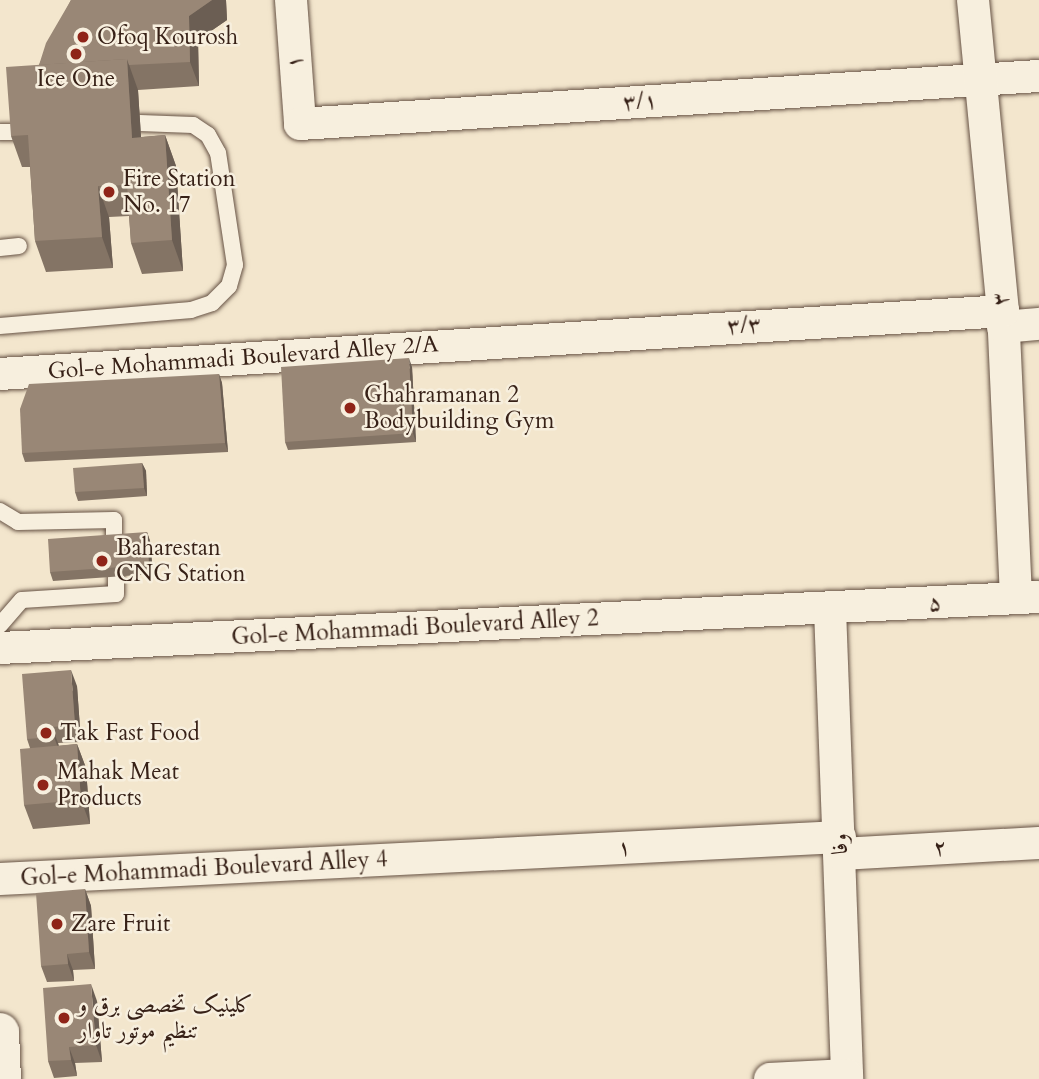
<!DOCTYPE html>
<meta charset="utf-8">
<style>
body{margin:0}
#map{position:relative;width:1039px;height:1079px;overflow:hidden;background:#f3e6cd;font-family:Cardo,Amiri,serif}
div>[style]{position:absolute}
.roads{filter:drop-shadow(0 0 2px #665244) drop-shadow(0 0 2px #665244)}
.lane>*{height:16px;margin:-8px;padding:0 8px;transform-origin:8px;border-radius:8px;background:#f7efde}
.street>*{height:32px;margin:-16px;padding:0 16px;transform-origin:16px;border-radius:16px;background:#f7efde}
.secondary>*{height:38px;margin:-19px;padding:0 19px;transform-origin:19px;border-radius:19px;background:#f7efde}
.wall>*{inset:0;background:#847465}
.shaded-wall>*{inset:0;background:#6b5e53}
.building>*{inset:0;background:#998776}
.dots>*{width:19px;height:19px;translate:-50% -50%;box-sizing:border-box;border:4px solid #f7efde;border-radius:50%}
span{translate:-50% -50%;white-space:nowrap;text-align:center;line-height:1.15;-webkit-text-stroke:5px #f7efde;paint-order:stroke}
.poi-label{font-size:23px;color:#372117}
.left{translate:0 -50%;text-align:left}
.street-label{font-size:23px;color:#372117}
</style>
<div id="map">
<div class="roads">
<div class="lane">
<div style="left:0;top:132px;width:20px"></div>
<div style="left:0;top:248px;width:19px;rotate:-6deg"></div>
<div style="left:0;top:326px;width:192px;rotate:-4.8deg"></div>
<div style="left:191px;top:310px;width:22px;rotate:-18deg"></div>
<div style="left:212px;top:303px;width:24px;rotate:-45deg"></div>
<div style="left:229px;top:286px;width:22px;rotate:-74deg"></div>
<div style="left:235px;top:265px;width:113px;rotate:-98.6deg"></div>
<div style="left:218px;top:153px;width:21px;rotate:-119deg"></div>
<div style="left:208px;top:135px;width:18px;rotate:-146deg"></div>
<div style="left:193px;top:125px;width:53px;rotate:-177.8deg"></div>
<div style="left:0;top:511px;width:21px;rotate:31deg"></div>
<div style="left:18px;top:522px;width:96px;rotate:-1.2deg"></div>
<div style="left:114px;top:520px;width:23px;rotate:90deg"></div>
<div style="left:0;top:625px;width:33px;rotate:-49deg"></div>
<div style="left:22px;top:600px;width:94px;rotate:-3.7deg"></div>
<div style="left:116px;top:594px;width:18px;rotate:-90deg"></div>
</div>
<div class="street">
<div style="left:291px;top:0;width:124px;rotate:85.8deg"></div>
<div style="left:300px;top:124px;width:741px;rotate:-3.72deg"></div>
<div style="left:973px;top:0;width:312px;rotate:84.5deg"></div>
<div style="left:1003px;top:311px;width:287px;rotate:87.4deg"></div>
<div style="left:1003px;top:327px;width:36px;rotate:-5deg"></div>
<div style="left:0;top:374px;width:1005px;rotate:-3.59deg"></div>
<div style="left:830px;top:609px;width:470px;rotate:87.9deg"></div>
<div style="left:0;top:648px;width:1040px;rotate:-2.81deg"></div>
<div style="left:841px;top:854px;width:198px;rotate:-3.2deg"></div>
<div style="left:0;top:879px;width:841px;rotate:-2.86deg"></div>
<div style="left:770px;top:1079px;width:77px;rotate:-3deg"></div>
</div>
<div class="secondary">
<div style="left:0;top:1032px;width:47px;rotate:87.6deg"></div>
</div>
</div>
<div class="wall">
<div style="clip-path:polygon(71px 0,226px 0,227px 20px,198px 40px,199px 86px,138px 90px,141px 137px,165px 135px,176px 166px,183px 271px,142px 274px,131px 243px,129px 216px,109px 217px,113px 268px,46px 272px,35px 241px,30px 167px,22px 167px,11px 136px,39px 65px)"></div>
<div style="clip-path:polygon(412px 367px,416px 442px,288px 450px,285px 442px)"></div>
<div style="clip-path:polygon(219px 374px,222px 383px,228px 452px,25px 462px,22px 453px)"></div>
<div style="clip-path:polygon(142px 463px,146px 471px,147px 496px,78px 501px,75px 492px)"></div>
<div style="clip-path:polygon(147px 532px,150px 541px,153px 574px,53px 581px,50px 572px)"></div>
<div style="clip-path:polygon(77px 686px,81px 742px,58px 743px,59px 746px,77px 744px,86px 768px,90px 824px,33px 829px,24px 805px,30px 748px,27px 739px)"></div>
<div style="clip-path:polygon(85px 889px,91px 906px,95px 969px,73px 970px,74px 981px,47px 982px,41px 966px)"></div>
<div style="clip-path:polygon(97px 1001px,102px 1062px,75px 1063px,77px 1076px,54px 1078px,48px 1061px)"></div>
</div>
<div class="shaded-wall">
<div style="clip-path:polygon(212px 0,226px 0,227px 20px,198px 40px,199px 86px,190px 62px,189px 16px)"></div>
<div style="clip-path:polygon(127px 59px,138px 90px,143px 168px,132px 138px)"></div>
<div style="clip-path:polygon(165px 135px,176px 166px,183px 271px,172px 240px)"></div>
<div style="clip-path:polygon(98px 186px,109px 217px,113px 268px,102px 237px)"></div>
<div style="clip-path:polygon(409px 358px,412px 367px,416px 442px,413px 433px)"></div>
<div style="clip-path:polygon(219px 374px,222px 383px,228px 452px,225px 443px)"></div>
<div style="clip-path:polygon(142px 463px,146px 471px,147px 496px,144px 488px)"></div>
<div style="clip-path:polygon(147px 532px,150px 541px,153px 574px,149px 565px)"></div>
<div style="clip-path:polygon(71px 670px,77px 686px,81px 742px,75px 725px)"></div>
<div style="clip-path:polygon(52px 727px,58px 743px,60px 753px,54px 737px)"></div>
<div style="clip-path:polygon(77px 744px,86px 768px,90px 824px,81px 800px)"></div>
<div style="clip-path:polygon(85px 889px,91px 906px,95px 969px,89px 952px)"></div>
<div style="clip-path:polygon(67px 954px,73px 970px,74px 981px,68px 964px)"></div>
<div style="clip-path:polygon(91px 984px,97px 1001px,102px 1062px,96px 1045px)"></div>
<div style="clip-path:polygon(69px 1047px,75px 1063px,77px 1076px,71px 1060px)"></div>
</div>
<div class="building">
<div style="clip-path:polygon(71px 0,212px 0,189px 16px,190px 62px,129px 65px,127px 59px,39px 65px,46px 43px)"></div>
<div style="clip-path:polygon(127px 59px,132px 138px,165px 135px,172px 240px,131px 243px,127px 185px,98px 186px,102px 237px,35px 241px,28px 135px,11px 136px,6px 67px)"></div>
<div style="clip-path:polygon(409px 358px,413px 433px,285px 442px,281px 367px)"></div>
<div style="clip-path:polygon(219px 374px,225px 443px,22px 453px,20px 409px,29px 384px)"></div>
<div style="clip-path:polygon(142px 463px,144px 488px,75px 492px,73px 468px)"></div>
<div style="clip-path:polygon(147px 532px,149px 565px,50px 572px,48px 539px)"></div>
<div style="clip-path:polygon(71px 670px,75px 725px,52px 727px,54px 737px,27px 739px,22px 674px)"></div>
<div style="clip-path:polygon(77px 744px,81px 800px,24px 805px,20px 749px)"></div>
<div style="clip-path:polygon(85px 889px,89px 952px,67px 954px,68px 964px,41px 966px,36px 893px)"></div>
<div style="clip-path:polygon(91px 984px,96px 1045px,69px 1047px,71px 1060px,48px 1061px,43px 988px)"></div>
</div>
<div class="dots">
<div style="left:83px;top:37px;background:#8f2418"></div>
<div style="left:76px;top:54px;background:#8f2418"></div>
<div style="left:109px;top:192px;background:#8f2418"></div>
<div style="left:350px;top:408px;background:#8f2418"></div>
<div style="left:102px;top:561px;background:#8f2418"></div>
<div style="left:46px;top:733px;background:#8f2418"></div>
<div style="left:43px;top:785px;background:#8f2418"></div>
<div style="left:57px;top:924px;background:#8f2418"></div>
<div style="left:64px;top:1018px;background:#8f2418"></div>
</div>
<div class="poi-label">
<span class="left" style="left:97px;top:37px">Ofoq Kourosh</span>
<span style="left:76px;top:79px">Ice One</span>
<span class="left" style="left:123px;top:192px">Fire Station<br>No. 17</span>
<span class="left" style="left:364px;top:408px">Ghahramanan 2<br>Bodybuilding Gym</span>
<span class="left" style="left:116px;top:561px">Baharestan<br>CNG Station</span>
<span class="left" style="left:60px;top:733px">Tak Fast Food</span>
<span class="left" style="left:57px;top:785px">Mahak Meat<br>Products</span>
<span class="left" style="left:71px;top:924px">Zare Fruit</span>
<span class="left" style="left:78px;top:1018px">کلینیک تخصصی برق و<br>تنظیم موتور تاوار</span>
</div>
<div class="street-label">
<span style="left:295px;top:62px;rotate:-94deg">۱</span>
<span style="left:640px;top:102px;rotate:-4deg">۳/۱</span>
<span style="left:1001px;top:299px;rotate:-95deg">۳</span>
<span style="left:744px;top:326px;rotate:-3deg">۳/۳</span>
<span style="left:243px;top:358px;rotate:-4deg">Gol-e Mohammadi Boulevard Alley 2/A</span>
<span style="left:935px;top:603px;rotate:-3deg">۵</span>
<span style="left:415px;top:628px;rotate:-3deg">Gol-e Mohammadi Boulevard Alley 2</span>
<span style="left:840px;top:844px;rotate:-92deg">وفا</span>
<span style="left:624px;top:848px;rotate:-3deg">۱</span>
<span style="left:940px;top:848px;rotate:-3deg">۲</span>
<span style="left:204px;top:869px;rotate:-3deg">Gol-e Mohammadi Boulevard Alley 4</span>
</div>
</div>
